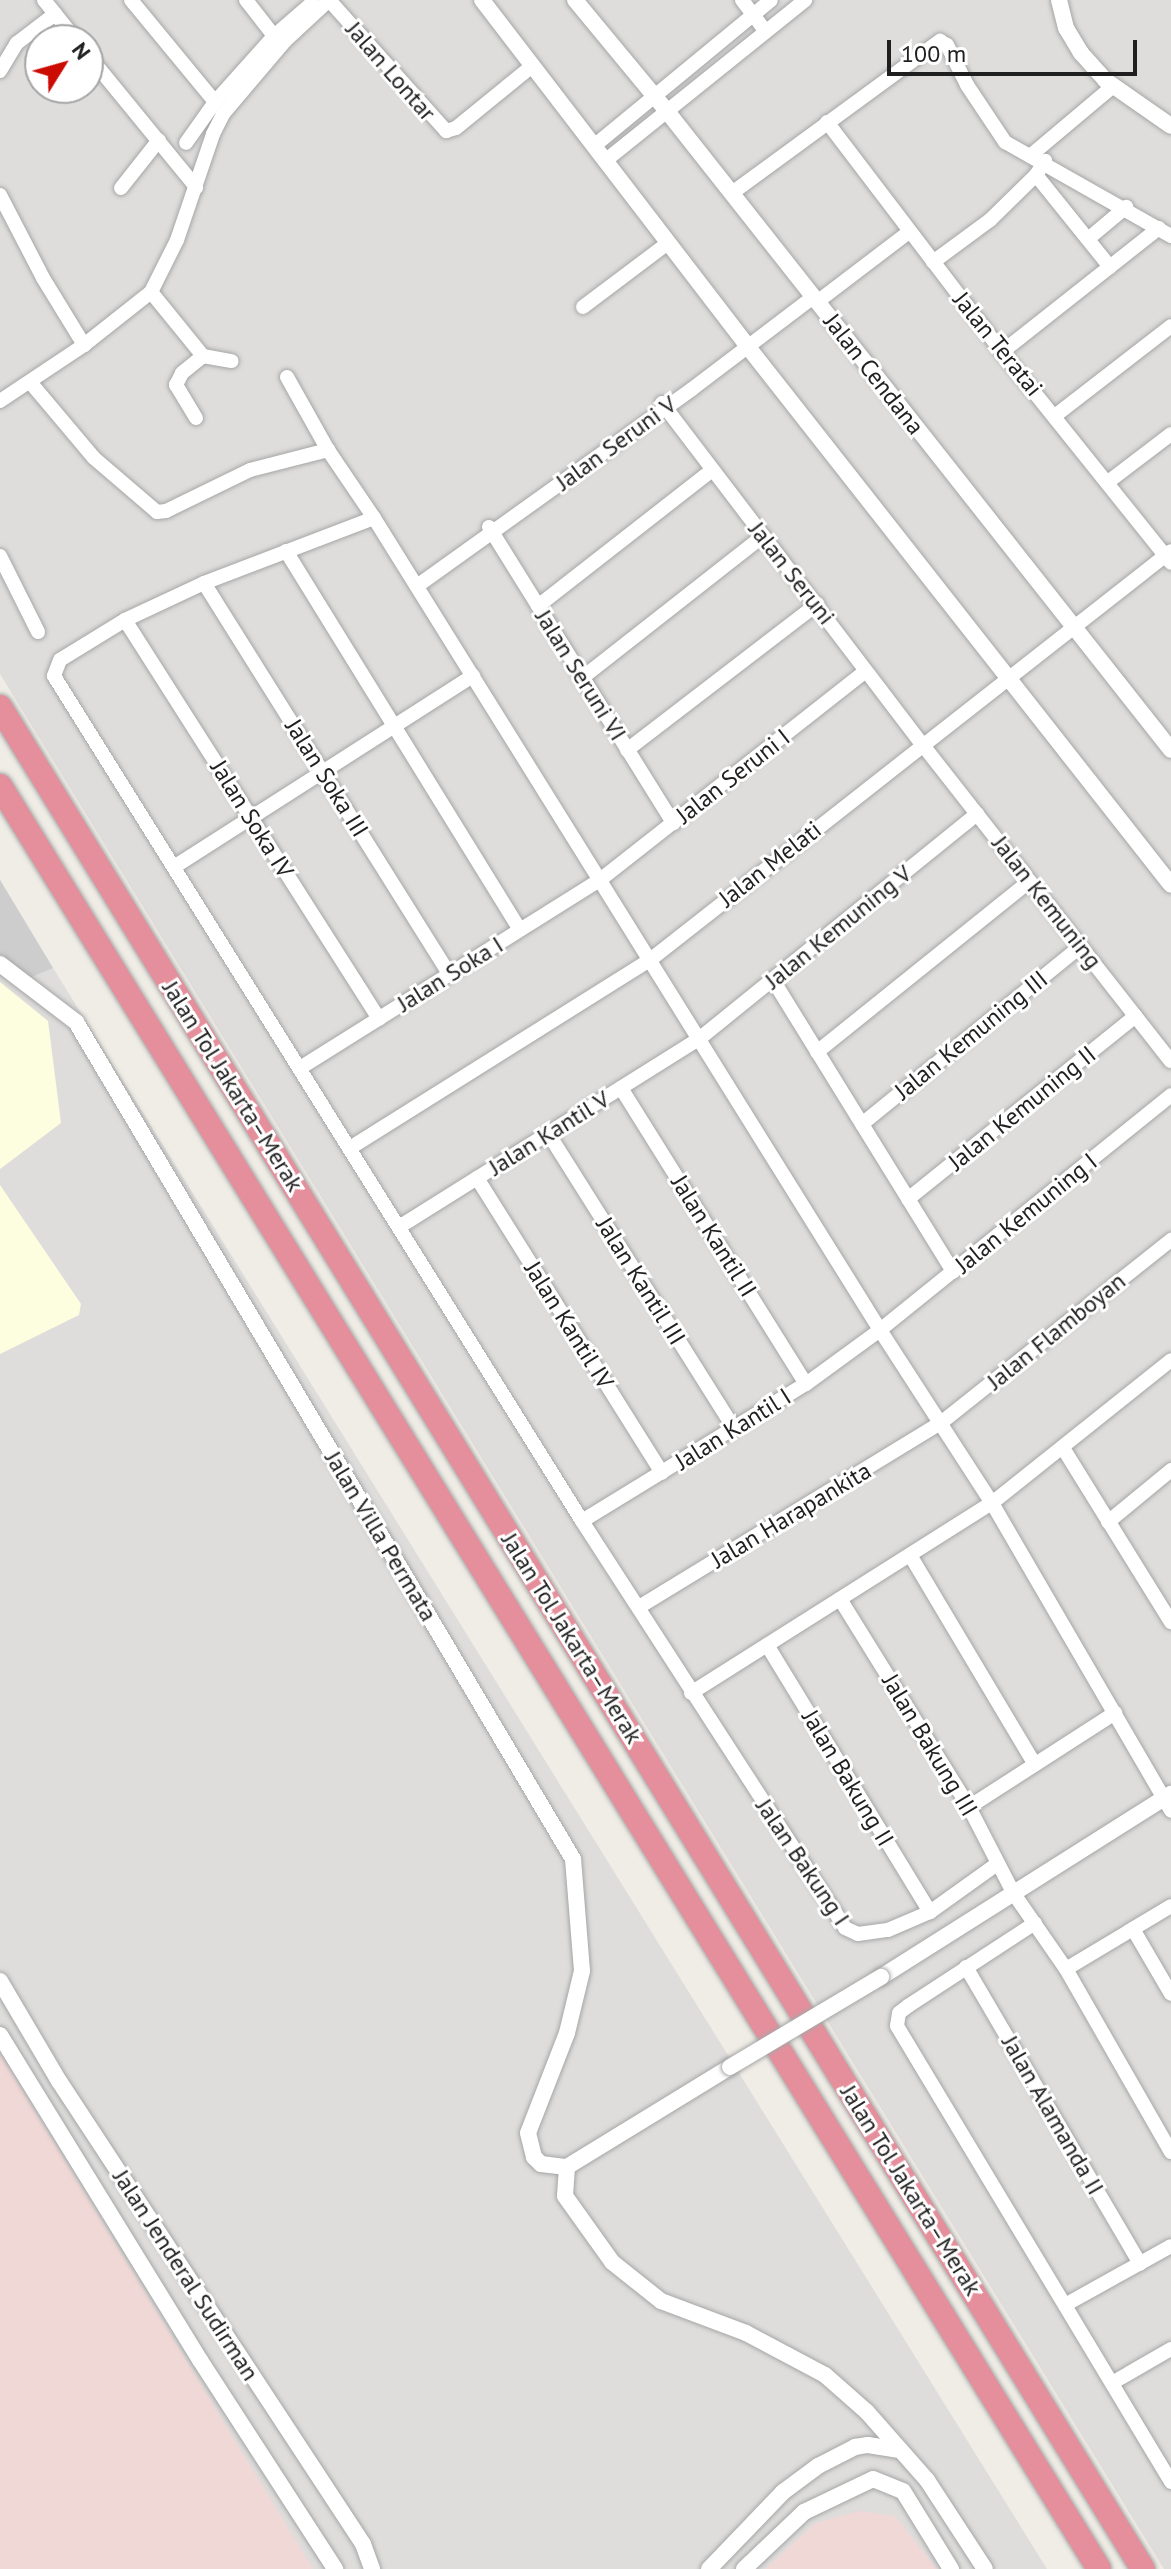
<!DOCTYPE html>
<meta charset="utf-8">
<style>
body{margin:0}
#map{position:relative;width:1171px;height:2569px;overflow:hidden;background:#f0ede6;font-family:"PT Sans",sans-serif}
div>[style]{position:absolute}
.residential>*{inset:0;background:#dedddc}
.commercial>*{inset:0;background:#f0d8d6}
.education>*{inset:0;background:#fdfee0}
.religious>*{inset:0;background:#cdcdcd}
.roads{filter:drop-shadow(0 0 2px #a6a6a6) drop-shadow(0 0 2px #a6a6a6)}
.minor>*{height:14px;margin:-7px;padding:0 7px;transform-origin:7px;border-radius:7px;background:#fff}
.tertiary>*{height:16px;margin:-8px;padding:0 8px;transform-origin:8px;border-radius:8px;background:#fff}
.motorway>*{height:24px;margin:-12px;padding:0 12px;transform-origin:12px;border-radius:12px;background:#e68f9c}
.bridges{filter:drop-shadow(0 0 2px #a6a6a6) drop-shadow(0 0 2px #a6a6a6)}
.tertiary-bridge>*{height:16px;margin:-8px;padding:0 8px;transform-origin:8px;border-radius:8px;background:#fff}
span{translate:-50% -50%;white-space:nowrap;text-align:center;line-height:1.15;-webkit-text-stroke:6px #fff;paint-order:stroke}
.street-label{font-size:24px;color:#1f1f1f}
.north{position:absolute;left:24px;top:24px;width:80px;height:80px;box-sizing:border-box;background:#fff;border:2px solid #a5a5a5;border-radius:50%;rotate:53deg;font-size:22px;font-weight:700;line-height:32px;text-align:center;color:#1f1f1f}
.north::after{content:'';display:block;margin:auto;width:28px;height:36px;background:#cc0b03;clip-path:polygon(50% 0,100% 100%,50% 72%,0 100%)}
.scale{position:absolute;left:887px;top:40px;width:250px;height:36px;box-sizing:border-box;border:4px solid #1f1f1f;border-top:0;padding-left:10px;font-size:24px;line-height:28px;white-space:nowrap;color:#1f1f1f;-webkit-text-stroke:6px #fff;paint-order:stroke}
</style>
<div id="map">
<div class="residential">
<div style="clip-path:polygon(evenodd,0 0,1171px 0,1171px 2569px,1164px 2569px,0 674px,0 0,40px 40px,88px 40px,88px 88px,40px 88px,40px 40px)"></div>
<div style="clip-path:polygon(0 880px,53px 968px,1047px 2569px,0 2569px)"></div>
</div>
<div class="commercial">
<div style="clip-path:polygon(0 2054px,313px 2569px,0 2569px)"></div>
<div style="clip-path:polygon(860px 2511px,895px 2516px,937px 2569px,765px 2569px,816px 2523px)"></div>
</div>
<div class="education">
<div style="clip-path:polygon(0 982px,48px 1021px,61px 1123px,0 1169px)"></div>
<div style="clip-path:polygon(0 1185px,81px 1304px,79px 1315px,0 1354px)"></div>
</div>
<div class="religious">
<div style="clip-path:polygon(0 880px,53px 968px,29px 978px,0 957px)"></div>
</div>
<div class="roads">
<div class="minor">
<div style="left:44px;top:0;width:51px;rotate:51.3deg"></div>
<div style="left:131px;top:0;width:132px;rotate:50.5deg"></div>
<div style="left:215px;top:102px;width:50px;rotate:125.3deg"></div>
<div style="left:246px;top:0;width:46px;rotate:52.1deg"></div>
<div style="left:329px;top:0;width:176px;rotate:48.2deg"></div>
<div style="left:446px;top:131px;width:10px;rotate:-17deg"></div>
<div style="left:456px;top:128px;width:98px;rotate:-39.2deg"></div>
<div style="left:742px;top:0;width:39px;rotate:53deg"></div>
<div style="left:88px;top:55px;width:171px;rotate:50.7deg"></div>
<div style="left:0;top:71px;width:33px;rotate:-59deg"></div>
<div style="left:17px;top:43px;width:48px;rotate:-37.3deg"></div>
<div style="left:215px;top:102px;width:89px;rotate:-48.2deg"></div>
<div style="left:274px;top:36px;width:50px;rotate:-41deg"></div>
<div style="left:827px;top:122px;width:289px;rotate:52.7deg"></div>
<div style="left:1002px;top:352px;width:270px;rotate:51.3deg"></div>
<div style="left:594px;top:146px;width:229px;rotate:-39.5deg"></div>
<div style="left:1030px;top:156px;width:109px;rotate:-40.1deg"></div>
<div style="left:605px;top:161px;width:257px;rotate:-38.8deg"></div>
<div style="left:1036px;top:175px;width:118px;rotate:51.2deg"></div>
<div style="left:121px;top:188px;width:61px;rotate:-51.6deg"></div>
<div style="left:732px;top:193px;width:258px;rotate:-36.2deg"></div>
<div style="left:940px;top:41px;width:8px;rotate:30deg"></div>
<div style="left:947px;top:45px;width:45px;rotate:63.4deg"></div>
<div style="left:967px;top:85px;width:69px;rotate:56.3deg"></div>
<div style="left:1005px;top:142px;width:191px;rotate:29.5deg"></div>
<div style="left:0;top:195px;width:93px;rotate:62.6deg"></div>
<div style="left:43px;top:278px;width:79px;rotate:58.5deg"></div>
<div style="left:1088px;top:239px;width:50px;rotate:-40.1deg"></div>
<div style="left:933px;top:262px;width:71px;rotate:-36.4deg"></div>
<div style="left:990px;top:220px;width:64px;rotate:-44.4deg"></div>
<div style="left:1036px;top:175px;width:17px;rotate:-57deg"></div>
<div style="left:151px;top:292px;width:58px;rotate:-63.4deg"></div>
<div style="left:177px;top:240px;width:112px;rotate:-71.2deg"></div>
<div style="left:213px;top:134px;width:22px;rotate:-63deg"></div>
<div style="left:223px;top:114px;width:96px;rotate:-49.7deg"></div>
<div style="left:285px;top:41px;width:60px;rotate:-43deg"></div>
<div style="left:817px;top:302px;width:116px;rotate:-37.3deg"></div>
<div style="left:583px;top:307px;width:106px;rotate:-37deg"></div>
<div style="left:1002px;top:352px;width:200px;rotate:-38.3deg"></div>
<div style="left:287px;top:377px;width:84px;rotate:60.7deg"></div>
<div style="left:328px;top:450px;width:82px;rotate:55.9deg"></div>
<div style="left:374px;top:518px;width:957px;rotate:58.07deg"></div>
<div style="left:880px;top:1330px;width:206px;rotate:57.1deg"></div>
<div style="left:992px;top:1503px;width:356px;rotate:59.8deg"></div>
<div style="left:30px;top:382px;width:99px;rotate:49.9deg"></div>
<div style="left:94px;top:458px;width:83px;rotate:40.6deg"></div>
<div style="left:157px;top:512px;width:9px;rotate:-6deg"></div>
<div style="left:166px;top:511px;width:93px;rotate:-26deg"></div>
<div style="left:250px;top:470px;width:81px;rotate:-14.4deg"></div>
<div style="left:0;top:401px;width:101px;rotate:-33.7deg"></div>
<div style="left:84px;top:345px;width:85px;rotate:-38.3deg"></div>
<div style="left:151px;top:292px;width:82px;rotate:50.9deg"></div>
<div style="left:203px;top:356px;width:29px;rotate:10deg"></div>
<div style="left:662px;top:403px;width:429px;rotate:52.7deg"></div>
<div style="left:922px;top:744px;width:403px;rotate:51.9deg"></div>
<div style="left:1056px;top:415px;width:145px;rotate:-37.7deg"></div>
<div style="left:196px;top:418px;width:39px;rotate:-121deg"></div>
<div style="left:176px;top:385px;width:13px;rotate:-63deg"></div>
<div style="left:182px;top:373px;width:27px;rotate:-39deg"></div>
<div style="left:1108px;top:482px;width:79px;rotate:-37.3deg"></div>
<div style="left:374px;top:518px;width:182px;rotate:159.1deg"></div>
<div style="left:204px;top:583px;width:87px;rotate:154.9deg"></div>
<div style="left:125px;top:620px;width:76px;rotate:148.4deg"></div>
<div style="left:60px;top:660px;width:17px;rotate:111deg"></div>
<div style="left:54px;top:676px;width:996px;rotate:58deg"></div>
<div style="left:582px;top:1521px;width:485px;rotate:57.1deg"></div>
<div style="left:845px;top:1928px;width:14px;rotate:25deg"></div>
<div style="left:858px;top:1934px;width:30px;rotate:-8deg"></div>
<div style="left:888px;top:1930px;width:46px;rotate:-23.2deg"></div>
<div style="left:930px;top:1912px;width:82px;rotate:-35.6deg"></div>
<div style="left:489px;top:527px;width:349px;rotate:58.1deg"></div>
<div style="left:286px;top:551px;width:445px;rotate:58.3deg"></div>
<div style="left:0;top:556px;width:85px;rotate:63.4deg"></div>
<div style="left:204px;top:583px;width:461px;rotate:57.9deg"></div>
<div style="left:417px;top:586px;width:338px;rotate:-35.6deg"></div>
<div style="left:692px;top:389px;width:152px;rotate:-37.2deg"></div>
<div style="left:538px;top:606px;width:221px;rotate:-38deg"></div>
<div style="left:125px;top:620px;width:473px;rotate:57.5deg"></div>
<div style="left:582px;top:678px;width:230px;rotate:-38.1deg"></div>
<div style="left:627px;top:750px;width:240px;rotate:-37.5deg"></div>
<div style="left:174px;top:867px;width:355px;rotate:-32.6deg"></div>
<div style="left:773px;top:980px;width:343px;rotate:58.3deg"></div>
<div style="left:817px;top:1052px;width:273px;rotate:-38.8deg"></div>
<div style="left:300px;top:1068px;width:354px;rotate:-32.1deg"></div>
<div style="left:600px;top:880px;width:338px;rotate:-38.2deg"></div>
<div style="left:621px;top:1088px;width:349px;rotate:58deg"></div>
<div style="left:862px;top:1124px;width:282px;rotate:-39.1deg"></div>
<div style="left:548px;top:1133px;width:349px;rotate:57.8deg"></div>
<div style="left:350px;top:1148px;width:354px;rotate:-32.1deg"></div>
<div style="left:650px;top:960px;width:662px;rotate:-38.13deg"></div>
<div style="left:477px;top:1178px;width:348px;rotate:57.9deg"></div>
<div style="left:908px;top:1199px;width:292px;rotate:-38.8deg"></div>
<div style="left:399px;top:1227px;width:354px;rotate:-32.1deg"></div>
<div style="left:699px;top:1039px;width:358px;rotate:-39deg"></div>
<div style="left:1063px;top:1448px;width:205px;rotate:58.2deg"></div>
<div style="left:582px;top:1521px;width:263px;rotate:-31.5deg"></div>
<div style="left:806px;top:1384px;width:92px;rotate:-36.1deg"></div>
<div style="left:880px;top:1330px;width:374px;rotate:-38.9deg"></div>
<div style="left:1108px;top:1522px;width:82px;rotate:-39.5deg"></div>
<div style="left:910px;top:1555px;width:244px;rotate:59.2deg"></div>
<div style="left:840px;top:1599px;width:245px;rotate:58.2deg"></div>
<div style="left:969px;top:1807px;width:98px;rotate:62.7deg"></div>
<div style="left:1014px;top:1894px;width:91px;rotate:55.3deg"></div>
<div style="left:1066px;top:1969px;width:211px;rotate:60.2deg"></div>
<div style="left:639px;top:1607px;width:355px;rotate:-31.4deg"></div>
<div style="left:942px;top:1422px;width:293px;rotate:-38.5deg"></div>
<div style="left:767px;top:1645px;width:313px;rotate:58.6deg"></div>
<div style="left:691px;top:1693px;width:356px;rotate:-32.3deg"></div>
<div style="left:992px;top:1503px;width:229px;rotate:-38.6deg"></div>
<div style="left:969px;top:1807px;width:174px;rotate:-32.8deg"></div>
<div style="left:1035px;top:1923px;width:152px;rotate:146.8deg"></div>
<div style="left:908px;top:2006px;width:11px;rotate:142deg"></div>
<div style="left:899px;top:2013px;width:13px;rotate:99deg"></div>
<div style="left:897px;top:2026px;width:532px;rotate:59deg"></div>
<div style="left:1133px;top:1929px;width:75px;rotate:59.7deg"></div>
<div style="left:966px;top:1967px;width:344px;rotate:59.6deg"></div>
<div style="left:1066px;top:1969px;width:122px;rotate:-31deg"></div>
<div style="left:1065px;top:2305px;width:121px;rotate:-29.1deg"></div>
<div style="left:1112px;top:2383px;width:68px;rotate:-30deg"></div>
</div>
<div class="tertiary">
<div style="left:482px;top:0;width:437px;rotate:52.5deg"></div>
<div style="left:748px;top:347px;width:684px;rotate:51.82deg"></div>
<div style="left:575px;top:0;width:143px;rotate:50.4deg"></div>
<div style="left:666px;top:110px;width:815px;rotate:51.72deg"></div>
<div style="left:1059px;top:0;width:29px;rotate:76deg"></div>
<div style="left:1066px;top:28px;width:29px;rotate:59deg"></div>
<div style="left:1081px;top:53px;width:36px;rotate:48deg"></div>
<div style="left:1105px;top:80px;width:80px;rotate:34.9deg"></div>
<div style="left:0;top:964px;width:96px;rotate:37.3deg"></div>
<div style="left:76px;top:1022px;width:973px;rotate:59.3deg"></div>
<div style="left:573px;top:1859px;width:112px;rotate:85.4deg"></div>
<div style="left:582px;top:1971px;width:64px;rotate:103.6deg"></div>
<div style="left:567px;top:2033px;width:107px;rotate:111.3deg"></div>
<div style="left:528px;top:2133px;width:25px;rotate:76deg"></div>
<div style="left:534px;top:2157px;width:10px;rotate:45deg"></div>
<div style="left:541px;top:2164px;width:26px;rotate:7deg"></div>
<div style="left:881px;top:1977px;width:343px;rotate:-32.3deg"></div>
<div style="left:0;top:1981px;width:116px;rotate:59.5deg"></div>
<div style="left:59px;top:2081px;width:554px;rotate:56.71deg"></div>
<div style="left:363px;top:2544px;width:27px;rotate:70deg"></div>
<div style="left:0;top:2035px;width:382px;rotate:58.4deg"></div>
<div style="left:200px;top:2360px;width:249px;rotate:57.1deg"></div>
<div style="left:730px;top:2067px;width:191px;rotate:148.5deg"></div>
<div style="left:567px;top:2167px;width:29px;rotate:94deg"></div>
<div style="left:565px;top:2196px;width:81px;rotate:54.5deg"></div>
<div style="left:612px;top:2262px;width:63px;rotate:38.5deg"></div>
<div style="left:661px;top:2301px;width:91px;rotate:20.6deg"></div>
<div style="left:746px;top:2333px;width:89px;rotate:28deg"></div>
<div style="left:825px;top:2375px;width:56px;rotate:41.4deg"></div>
<div style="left:867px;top:2412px;width:91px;rotate:48.6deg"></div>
<div style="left:927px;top:2480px;width:106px;rotate:56.9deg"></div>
<div style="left:709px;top:2569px;width:107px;rotate:-46.1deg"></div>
<div style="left:783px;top:2492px;width:44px;rotate:-36.6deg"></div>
<div style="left:818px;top:2466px;width:42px;rotate:-27.2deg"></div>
<div style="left:855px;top:2447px;width:13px;rotate:-9deg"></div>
<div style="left:868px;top:2445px;width:32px;rotate:9deg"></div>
<div style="left:744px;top:2569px;width:83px;rotate:-43.5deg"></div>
<div style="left:804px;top:2512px;width:76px;rotate:-25.6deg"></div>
<div style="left:873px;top:2479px;width:32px;rotate:22deg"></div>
<div style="left:903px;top:2491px;width:92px;rotate:58.4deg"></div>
</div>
<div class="motorway">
<div style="left:0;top:707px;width:2185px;rotate:58.46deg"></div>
<div style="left:0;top:786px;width:2094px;rotate:58.35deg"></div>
</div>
</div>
<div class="bridges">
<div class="tertiary-bridge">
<div style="left:730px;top:2067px;width:176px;rotate:-30.8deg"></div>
</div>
</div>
<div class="street-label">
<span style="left:391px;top:71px;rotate:49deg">Jalan Lontar</span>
<span style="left:998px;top:344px;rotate:51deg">Jalan Teratai</span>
<span style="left:874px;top:374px;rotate:52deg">Jalan Cendana</span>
<span style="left:616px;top:443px;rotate:-36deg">Jalan Seruni V</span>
<span style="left:792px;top:573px;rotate:52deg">Jalan Seruni</span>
<span style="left:581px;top:675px;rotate:58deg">Jalan Seruni VI</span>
<span style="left:733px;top:776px;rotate:-38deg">Jalan Seruni I</span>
<span style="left:327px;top:778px;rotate:58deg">Jalan Soka III</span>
<span style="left:252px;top:819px;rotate:58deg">Jalan Soka IV</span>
<span style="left:770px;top:864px;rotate:-38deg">Jalan Melati</span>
<span style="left:1047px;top:902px;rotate:52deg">Jalan Kemuning</span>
<span style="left:838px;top:927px;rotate:-39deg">Jalan Kemuning V</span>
<span style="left:450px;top:974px;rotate:-32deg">Jalan Soka I</span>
<span style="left:971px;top:1035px;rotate:-39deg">Jalan Kemuning III</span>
<span style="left:233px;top:1086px;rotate:58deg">Jalan Tol Jakarta–Merak</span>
<span style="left:1022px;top:1108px;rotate:-39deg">Jalan Kemuning II</span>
<span style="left:549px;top:1133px;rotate:-32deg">Jalan Kantil V</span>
<span style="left:1026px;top:1213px;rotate:-39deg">Jalan Kemuning I</span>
<span style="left:714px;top:1236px;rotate:58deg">Jalan Kantil II</span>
<span style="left:641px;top:1281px;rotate:58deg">Jalan Kantil III</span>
<span style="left:569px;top:1325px;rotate:58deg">Jalan Kantil IV</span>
<span style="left:1056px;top:1331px;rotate:-39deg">Jalan Flamboyan</span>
<span style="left:733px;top:1429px;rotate:-32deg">Jalan Kantil I</span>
<span style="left:791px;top:1515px;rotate:-31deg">Jalan Harapankita</span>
<span style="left:381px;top:1536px;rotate:59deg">Jalan Villa Permata</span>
<span style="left:572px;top:1638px;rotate:58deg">Jalan Tol Jakarta–Merak</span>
<span style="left:930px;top:1745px;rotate:59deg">Jalan Bakung III</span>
<span style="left:848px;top:1778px;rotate:59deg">Jalan Bakung II</span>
<span style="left:803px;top:1862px;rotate:56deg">Jalan Bakung I</span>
<span style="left:1053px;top:2115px;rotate:60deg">Jalan Alamanda II</span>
<span style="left:911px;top:2190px;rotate:58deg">Jalan Tol Jakarta–Merak</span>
<span style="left:186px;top:2275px;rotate:57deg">Jalan Jenderal Sudirman</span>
</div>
<div class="north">N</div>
<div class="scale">100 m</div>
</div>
